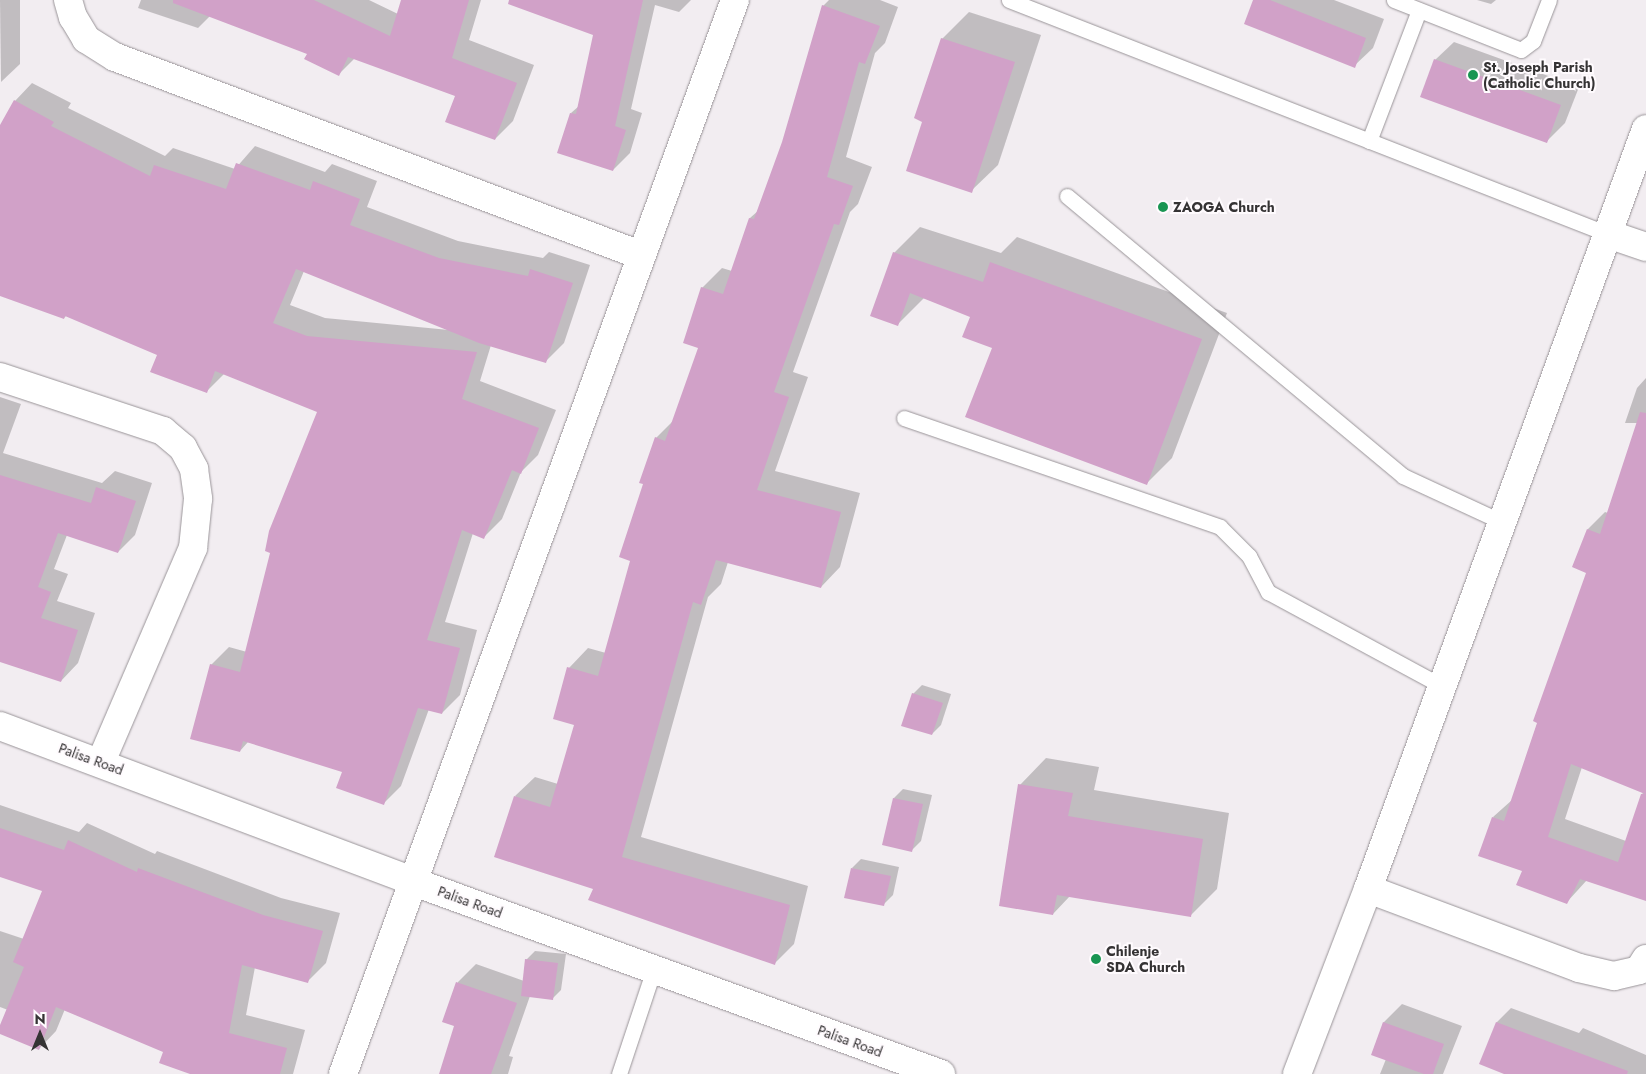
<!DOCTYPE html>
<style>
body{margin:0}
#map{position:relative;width:1646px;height:1074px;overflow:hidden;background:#f2edf1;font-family:Jost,sans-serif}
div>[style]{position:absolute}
.shadow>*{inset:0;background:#0003}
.building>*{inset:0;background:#d1a1c8}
.roads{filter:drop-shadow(0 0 1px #999498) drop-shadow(0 0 1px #999498)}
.service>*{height:15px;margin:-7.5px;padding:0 7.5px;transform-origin:7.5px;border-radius:7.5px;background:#fff}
.minor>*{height:28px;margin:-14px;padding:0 14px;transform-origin:14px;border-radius:14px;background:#fff}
.dots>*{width:14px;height:14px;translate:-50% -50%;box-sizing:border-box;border:2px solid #fffbfe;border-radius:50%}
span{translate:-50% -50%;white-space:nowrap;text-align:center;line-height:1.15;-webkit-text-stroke:4px #fffbfe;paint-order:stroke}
.poi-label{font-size:14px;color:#353334;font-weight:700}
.left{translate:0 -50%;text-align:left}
.street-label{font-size:14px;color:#353334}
.north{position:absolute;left:15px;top:1009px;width:50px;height:50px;-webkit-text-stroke:4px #fffbfe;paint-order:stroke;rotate:0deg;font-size:14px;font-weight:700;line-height:20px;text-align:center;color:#353334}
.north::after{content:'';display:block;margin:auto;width:18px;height:22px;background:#353334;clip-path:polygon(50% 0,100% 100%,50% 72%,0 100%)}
</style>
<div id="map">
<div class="shadow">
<div style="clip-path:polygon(0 0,20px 0,20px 64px,1px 82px)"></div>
<div style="clip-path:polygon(141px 0,369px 0,398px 14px,402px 0,481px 0,469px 40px,534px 65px,513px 121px,495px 139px,457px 96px,355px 58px,339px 74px,308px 53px,210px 16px,198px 28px,138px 8px)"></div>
<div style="clip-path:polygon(590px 0,691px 0,679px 12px,655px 5px,631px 109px,642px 113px,630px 153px,613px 170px,571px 113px,579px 106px,595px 34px)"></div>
<div style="clip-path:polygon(829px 0,880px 0,898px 7px,885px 43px,875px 53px,846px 157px,872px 167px,858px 204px,850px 212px,793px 372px,808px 377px,775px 471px,860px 493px,840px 567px,821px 587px,728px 562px,721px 584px,708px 597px,641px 837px,808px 886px,794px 944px,774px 964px,594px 888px,515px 796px,535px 777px,558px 784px,576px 724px,569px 668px,588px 648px,606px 653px,632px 560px,656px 438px,674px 420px,700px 347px,702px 288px,722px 268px,732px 271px,750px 218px,759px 210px,783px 142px,823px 6px)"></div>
<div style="clip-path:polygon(1254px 0,1334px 0,1384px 19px,1373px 48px,1354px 66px)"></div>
<div style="clip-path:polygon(1477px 0,1496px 0,1491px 4px)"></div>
<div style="clip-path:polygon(969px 12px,1041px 35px,998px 165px,971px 191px,924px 121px,942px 39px)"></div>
<div style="clip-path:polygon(1454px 42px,1579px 87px,1565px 123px,1547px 141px,1435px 60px)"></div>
<div style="clip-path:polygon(evenodd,32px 83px,71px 103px,68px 108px,165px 156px,173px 148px,235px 169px,255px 146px,325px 172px,332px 164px,377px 181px,367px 207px,458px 241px,543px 258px,549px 252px,590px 265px,564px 343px,546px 361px,491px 345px,480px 381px,556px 410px,538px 455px,521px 472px,502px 519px,484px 537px,473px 533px,445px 622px,477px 630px,460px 695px,442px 713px,429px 709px,401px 786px,383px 804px,343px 771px,248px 742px,240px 751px,211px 665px,229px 647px,247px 652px,272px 552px,319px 411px,225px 373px,207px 391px,158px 354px,67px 315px,64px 318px,0 295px,0 128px,15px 101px,32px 83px,304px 271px,449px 330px,325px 318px,290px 305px,304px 271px)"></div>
<div style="clip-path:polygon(920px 227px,1001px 253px,1017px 237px,1227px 313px,1172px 458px,1146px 484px,993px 347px,971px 316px,924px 298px,898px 324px,894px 253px)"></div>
<div style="clip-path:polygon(evenodd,1646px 378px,1646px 900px,1587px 880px,1567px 902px,1523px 871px,1493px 817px,1512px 800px,1588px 572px,1588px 529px,1605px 512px,1608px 513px,1638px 423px,1625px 423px,1637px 388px,1646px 378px,1582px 767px,1643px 792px,1626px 841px,1565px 819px,1582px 767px)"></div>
<div style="clip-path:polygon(0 397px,21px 404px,3px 453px,102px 483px,115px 471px,152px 483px,135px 535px,118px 552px,67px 535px,54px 569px,68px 574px,57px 601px,95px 613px,78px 663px,61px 681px,0 651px)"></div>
<div style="clip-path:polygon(922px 685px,951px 694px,941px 725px,932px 734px,913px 694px)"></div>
<div style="clip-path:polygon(1046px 758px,1099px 767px,1094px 790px,1229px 813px,1217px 889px,1190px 916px,1070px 896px,1053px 914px,1020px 785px)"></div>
<div style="clip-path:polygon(903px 789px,932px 795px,921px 841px,912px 850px,894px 798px)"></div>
<div style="clip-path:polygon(0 805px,79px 832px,87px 823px,155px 854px,157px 851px,281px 898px,340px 913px,326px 963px,308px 981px,255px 967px,246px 1015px,305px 1030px,293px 1074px,194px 1074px,165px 1051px,65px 1009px,56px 1031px,39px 1049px,0 1033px,8px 1010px,0 1007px,0 931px,24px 939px,43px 890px,0 875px)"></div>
<div style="clip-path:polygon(861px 859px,899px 867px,893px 895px,884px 904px,852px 868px)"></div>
<div style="clip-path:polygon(535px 951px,566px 954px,561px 990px,552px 999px,530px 996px,509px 1056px,513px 1057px,508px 1074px,440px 1074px,456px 1026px,443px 1021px,458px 982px,476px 964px,524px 981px,526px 960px)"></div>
<div style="clip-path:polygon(1402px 1004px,1462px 1026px,1443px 1074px,1380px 1074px,1386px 1059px,1372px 1054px,1384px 1022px)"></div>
<div style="clip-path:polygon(1511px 1008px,1579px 1033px,1583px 1028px,1646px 1055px,1646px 1074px,1508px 1074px,1481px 1063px,1497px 1022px)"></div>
</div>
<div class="building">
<div style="clip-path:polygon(173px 0,314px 0,390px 36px,401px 0,469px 0,452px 58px,517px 83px,495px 140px,445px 122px,455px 96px,348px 57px,339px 76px,304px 59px,307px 54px,173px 3px)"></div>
<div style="clip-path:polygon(509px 0,643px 0,615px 126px,626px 130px,613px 171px,557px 153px,570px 113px,576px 114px,593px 35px,508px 4px)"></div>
<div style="clip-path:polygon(1253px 0,1270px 0,1366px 38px,1355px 68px,1244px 24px)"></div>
<div style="clip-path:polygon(822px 5px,880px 26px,865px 64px,859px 62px,827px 177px,853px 186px,839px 225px,834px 224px,774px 392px,789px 397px,757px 490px,841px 512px,821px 588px,716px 560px,701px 605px,693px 602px,622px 857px,790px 905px,775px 965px,588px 900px,593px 889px,494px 857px,514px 796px,550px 807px,574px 725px,553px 719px,567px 667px,598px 676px,630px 561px,619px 557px,643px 484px,639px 483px,655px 437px,665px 441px,698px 348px,683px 343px,701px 287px,723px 294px,749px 218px,754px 219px,782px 142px)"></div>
<div style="clip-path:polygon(941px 38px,1015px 62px,972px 193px,906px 171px,922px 122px,914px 118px)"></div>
<div style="clip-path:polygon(1434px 59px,1561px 105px,1547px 143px,1420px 97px)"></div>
<div style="clip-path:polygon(14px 100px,54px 122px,51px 126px,150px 176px,154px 165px,226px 189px,236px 163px,310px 190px,313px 181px,360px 199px,350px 225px,439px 258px,528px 276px,530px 269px,573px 283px,546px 363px,479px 343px,296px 269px,273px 323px,307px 336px,477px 352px,462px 399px,539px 428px,521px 474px,512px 470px,484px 539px,462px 530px,427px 640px,460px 648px,442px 714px,418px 708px,384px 805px,336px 788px,342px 772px,243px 741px,240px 752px,190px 739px,210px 664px,240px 672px,270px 553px,265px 551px,269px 531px,317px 412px,215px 371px,207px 393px,150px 372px,157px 355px,65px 316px,64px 319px,0 296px,0 125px)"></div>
<div style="clip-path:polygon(893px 252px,983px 282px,990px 262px,1202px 339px,1147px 485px,965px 417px,992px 348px,962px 337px,970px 317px,910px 293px,898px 326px,870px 316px)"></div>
<div style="clip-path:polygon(evenodd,1640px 412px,1646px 413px,1646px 901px,1580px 879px,1567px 904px,1516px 885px,1522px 871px,1478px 856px,1492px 817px,1504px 821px,1537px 723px,1533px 721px,1586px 573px,1572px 567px,1587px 529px,1600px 534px,1640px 412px,1571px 764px,1645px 794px,1641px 794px,1618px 862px,1548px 837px,1571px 764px)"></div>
<div style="clip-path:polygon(0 475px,91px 503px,96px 487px,136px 501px,118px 553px,58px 533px,38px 587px,51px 592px,41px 618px,78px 630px,61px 682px,0 662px)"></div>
<div style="clip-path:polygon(912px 693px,943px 703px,932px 735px,901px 726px)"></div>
<div style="clip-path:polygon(1018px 784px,1073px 793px,1068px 816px,1203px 839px,1191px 917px,1057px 895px,1053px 915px,999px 906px)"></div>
<div style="clip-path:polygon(893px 798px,923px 804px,912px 852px,882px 845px)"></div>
<div style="clip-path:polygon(0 828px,64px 850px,68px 840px,137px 872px,138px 868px,263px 915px,323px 931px,308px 983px,242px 965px,229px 1033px,287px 1048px,280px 1074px,190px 1074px,159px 1063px,163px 1052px,56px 1007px,39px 1050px,0 1034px,0 1025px,24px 967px,13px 962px,42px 891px,0 877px)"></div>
<div style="clip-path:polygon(851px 868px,891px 876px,884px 906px,844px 898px)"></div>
<div style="clip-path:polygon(525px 959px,558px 963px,553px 1000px,521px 996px)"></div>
<div style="clip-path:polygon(456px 982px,517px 1003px,491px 1074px,439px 1074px,454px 1026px,442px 1022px)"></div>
<div style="clip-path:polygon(1383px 1022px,1444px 1044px,1433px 1074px,1424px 1074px,1371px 1055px)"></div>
<div style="clip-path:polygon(1496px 1022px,1628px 1071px,1627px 1074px,1504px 1074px,1479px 1064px)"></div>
</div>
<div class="roads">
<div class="service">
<div style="left:1009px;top:0;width:643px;rotate:21.34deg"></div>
<div style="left:1394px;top:0;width:136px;rotate:21.5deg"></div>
<div style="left:1521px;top:50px;width:15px;rotate:-37deg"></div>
<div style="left:1533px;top:41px;width:44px;rotate:-68.7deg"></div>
<div style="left:1369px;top:141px;width:140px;rotate:-69.1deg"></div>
<div style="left:1067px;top:196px;width:437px;rotate:39.8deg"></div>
<div style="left:1403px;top:476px;width:109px;rotate:24.9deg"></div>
<div style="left:904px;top:418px;width:334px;rotate:19deg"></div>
<div style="left:1220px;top:527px;width:41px;rotate:45deg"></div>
<div style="left:1249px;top:556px;width:41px;rotate:62.2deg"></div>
<div style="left:1268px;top:592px;width:198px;rotate:28.4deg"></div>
<div style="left:619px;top:1074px;width:111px;rotate:-71.6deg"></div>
</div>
<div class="minor">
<div style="left:68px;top:0;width:18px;rotate:74deg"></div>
<div style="left:73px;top:17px;width:26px;rotate:59deg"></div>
<div style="left:86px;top:39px;width:34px;rotate:32deg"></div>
<div style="left:115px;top:57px;width:561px;rotate:20.66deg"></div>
<div style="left:1608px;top:234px;width:40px;rotate:18.9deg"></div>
<div style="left:0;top:377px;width:172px;rotate:18.3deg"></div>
<div style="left:163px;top:431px;width:26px;rotate:40deg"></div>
<div style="left:183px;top:448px;width:24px;rotate:62deg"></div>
<div style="left:194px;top:469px;width:30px;rotate:82deg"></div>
<div style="left:198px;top:499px;width:49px;rotate:95.8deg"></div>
<div style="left:193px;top:548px;width:233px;rotate:113.3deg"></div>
<div style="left:0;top:726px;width:442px;rotate:20.6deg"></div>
<div style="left:414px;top:882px;width:561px;rotate:20.02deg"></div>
<div style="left:1368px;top:889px;width:225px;rotate:20.5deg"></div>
<div style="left:1579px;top:968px;width:36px;rotate:13deg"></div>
<div style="left:1614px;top:976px;width:26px;rotate:-13deg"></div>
<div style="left:1639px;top:970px;width:13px;rotate:-58deg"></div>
<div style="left:343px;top:1074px;width:1143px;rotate:-69.95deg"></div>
<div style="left:1297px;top:1074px;width:198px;rotate:-69deg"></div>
<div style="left:1368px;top:889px;width:809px;rotate:-69.91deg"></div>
</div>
</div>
<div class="dots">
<div style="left:1473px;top:75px;background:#199552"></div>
<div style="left:1163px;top:207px;background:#199552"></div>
<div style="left:1096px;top:959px;background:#199552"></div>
</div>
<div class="poi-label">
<span class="left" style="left:1483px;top:75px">St. Joseph Parish<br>(Catholic Church)</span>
<span class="left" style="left:1173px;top:207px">ZAOGA Church</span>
<span class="left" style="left:1106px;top:959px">Chilenje<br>SDA Church</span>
</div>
<div class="street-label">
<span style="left:91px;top:759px;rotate:20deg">Palisa Road</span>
<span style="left:470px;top:902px;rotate:20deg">Palisa Road</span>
<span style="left:850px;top:1041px;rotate:20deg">Palisa Road</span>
</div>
<div class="north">N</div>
</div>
